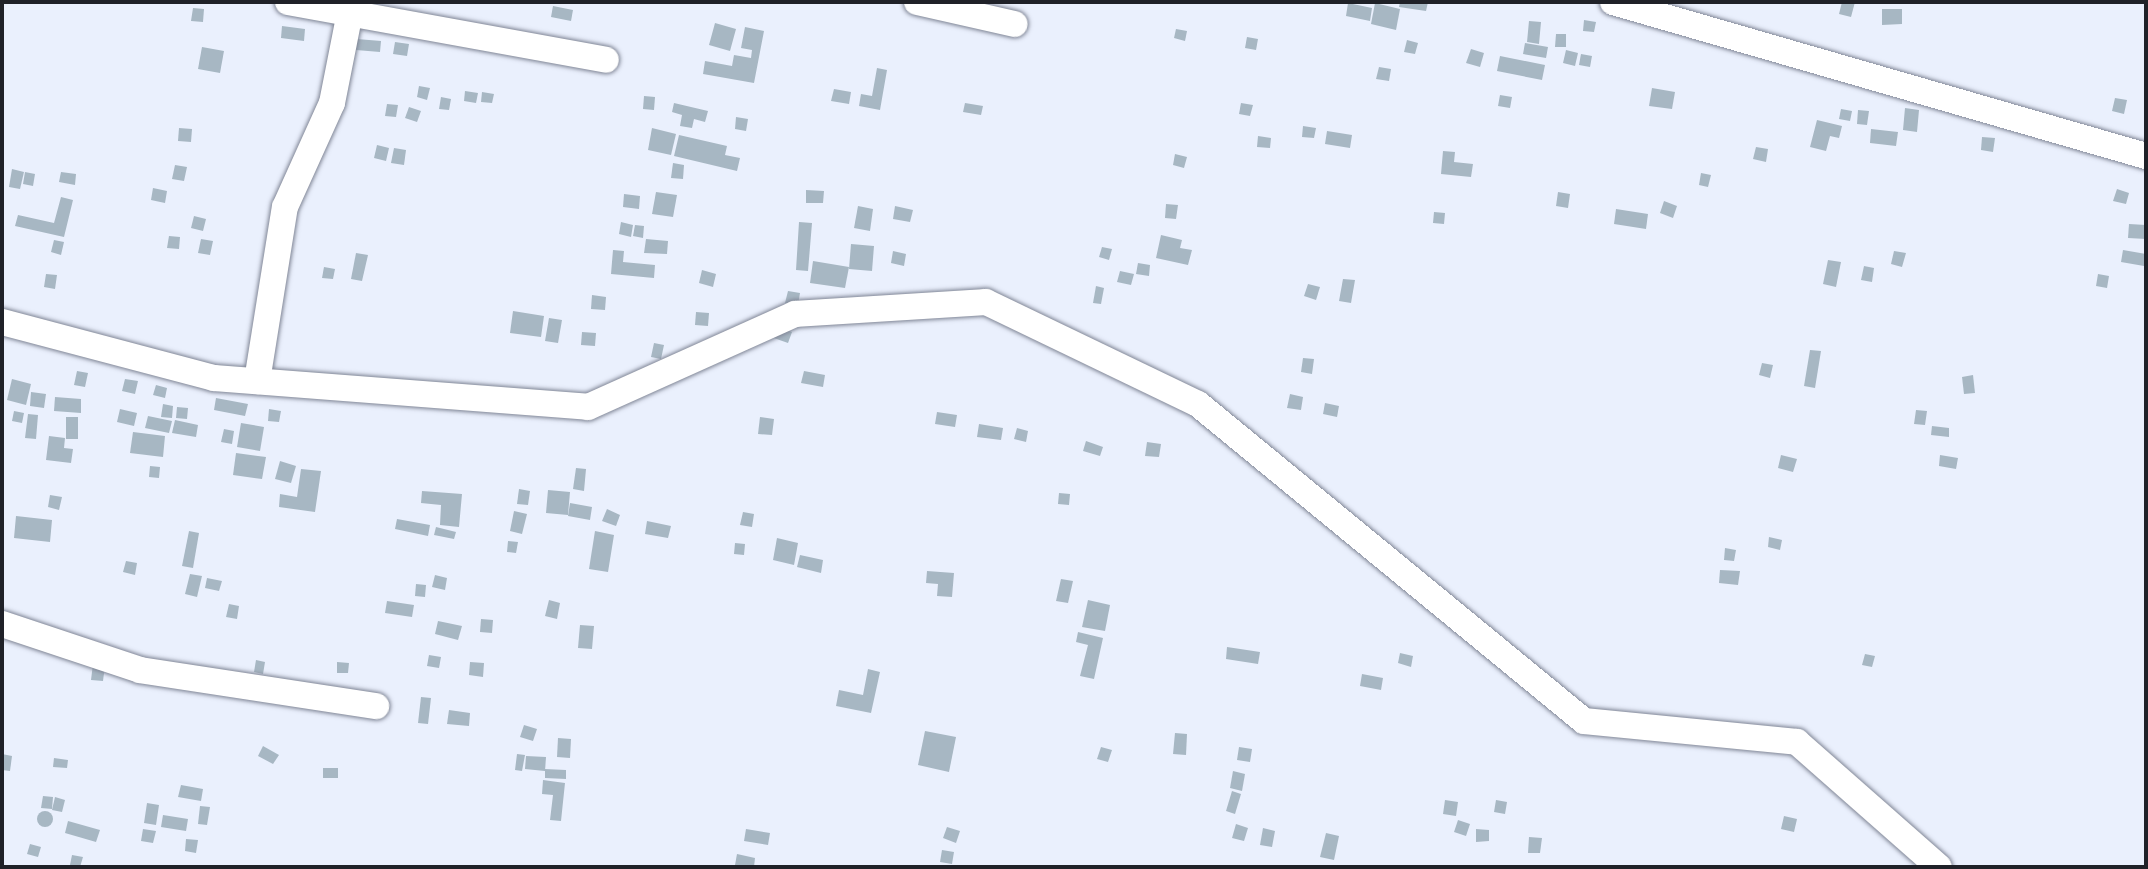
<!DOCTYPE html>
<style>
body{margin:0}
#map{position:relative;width:2148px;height:869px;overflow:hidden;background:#eaf0fd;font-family:"Open Sans",sans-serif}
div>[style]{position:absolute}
.building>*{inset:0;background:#a7b7c3}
.round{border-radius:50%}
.roads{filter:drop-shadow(0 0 2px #808696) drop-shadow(0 0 2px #808696)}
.minor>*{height:26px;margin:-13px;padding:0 13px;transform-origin:13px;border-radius:13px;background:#fff}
span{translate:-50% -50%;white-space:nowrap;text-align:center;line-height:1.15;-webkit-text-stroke:8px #eaf0fd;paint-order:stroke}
.frame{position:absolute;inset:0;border:4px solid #1f2128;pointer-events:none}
</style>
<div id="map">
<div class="building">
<div style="clip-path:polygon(1400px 2px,1428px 2px,1426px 11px,1399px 7px)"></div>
<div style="clip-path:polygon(1842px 2px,1855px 2px,1851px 17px,1839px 14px)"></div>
<div style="clip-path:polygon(1348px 3px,1372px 8px,1370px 21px,1346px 16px)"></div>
<div style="clip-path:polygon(1375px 3px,1400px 9px,1396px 30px,1371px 24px)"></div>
<div style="clip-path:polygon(553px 6px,573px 10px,571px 21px,551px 17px)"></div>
<div style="clip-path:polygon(193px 8px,204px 9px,203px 22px,191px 21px)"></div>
<div style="clip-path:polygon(1882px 9px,1902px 9px,1902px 24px,1882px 25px)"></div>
<div style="clip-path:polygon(1584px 20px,1596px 22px,1594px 32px,1583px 31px)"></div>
<div style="clip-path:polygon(1529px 21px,1541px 22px,1539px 44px,1527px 42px)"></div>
<div style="clip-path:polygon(715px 23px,736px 29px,730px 51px,709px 45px)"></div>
<div style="clip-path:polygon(282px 26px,305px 29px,304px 41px,281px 38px)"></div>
<div style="clip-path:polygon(745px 27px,764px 31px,754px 83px,703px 74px,705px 61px,732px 66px,734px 55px,751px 58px,752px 50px,741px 48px)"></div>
<div style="clip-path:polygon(1176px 29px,1187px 31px,1185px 41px,1174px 38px)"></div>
<div style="clip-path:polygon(1556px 34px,1566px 34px,1566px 47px,1555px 47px)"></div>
<div style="clip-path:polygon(1247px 37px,1258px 39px,1256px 50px,1245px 48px)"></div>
<div style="clip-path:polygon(357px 39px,381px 41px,380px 52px,356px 50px)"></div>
<div style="clip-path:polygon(1407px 40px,1418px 43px,1415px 54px,1404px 52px)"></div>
<div style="clip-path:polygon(395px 42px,409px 44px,407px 56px,393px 54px)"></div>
<div style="clip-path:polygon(1525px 43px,1548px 47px,1546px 58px,1523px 54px)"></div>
<div style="clip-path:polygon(202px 47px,224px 51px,220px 73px,198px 69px)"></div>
<div style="clip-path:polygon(1471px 49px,1484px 53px,1480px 67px,1466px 63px)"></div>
<div style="clip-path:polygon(1566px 50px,1578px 53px,1575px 66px,1563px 63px)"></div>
<div style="clip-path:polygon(1581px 54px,1592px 56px,1590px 67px,1579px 65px)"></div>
<div style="clip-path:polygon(1500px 56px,1545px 65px,1542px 80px,1497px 71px)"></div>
<div style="clip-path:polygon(1379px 67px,1391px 69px,1389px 81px,1376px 79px)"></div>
<div style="clip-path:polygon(877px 68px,887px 70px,880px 110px,859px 106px,861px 94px,872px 96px)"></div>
<div style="clip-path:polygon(419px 86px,430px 88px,427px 100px,417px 97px)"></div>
<div style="clip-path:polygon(1652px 88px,1675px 92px,1672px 109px,1649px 106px)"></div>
<div style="clip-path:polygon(834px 89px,851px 92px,849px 104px,831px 101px)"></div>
<div style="clip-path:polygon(465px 91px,478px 93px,476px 103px,464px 101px)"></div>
<div style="clip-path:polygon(482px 92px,494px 94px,492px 103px,481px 102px)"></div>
<div style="clip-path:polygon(1500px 95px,1512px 97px,1510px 108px,1498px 106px)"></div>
<div style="clip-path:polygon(644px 96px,655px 97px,654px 110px,643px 109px)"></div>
<div style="clip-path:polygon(441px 97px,451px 99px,449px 110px,439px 109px)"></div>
<div style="clip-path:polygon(2115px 98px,2127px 100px,2124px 114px,2112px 111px)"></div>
<div style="clip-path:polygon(674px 103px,708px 111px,705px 122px,694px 119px,692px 128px,680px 126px,682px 115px,672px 112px)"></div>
<div style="clip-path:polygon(965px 103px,983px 106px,981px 115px,963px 112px)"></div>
<div style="clip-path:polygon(1241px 103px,1253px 105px,1250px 116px,1239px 114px)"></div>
<div style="clip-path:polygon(387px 104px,398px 105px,396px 117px,385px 116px)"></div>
<div style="clip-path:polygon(409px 107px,421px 111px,417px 122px,405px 118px)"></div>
<div style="clip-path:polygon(1905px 108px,1919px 110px,1917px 132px,1903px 130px)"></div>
<div style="clip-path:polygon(1841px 109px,1852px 111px,1850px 121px,1839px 119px)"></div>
<div style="clip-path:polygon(1858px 110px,1869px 111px,1867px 125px,1857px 124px)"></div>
<div style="clip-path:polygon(736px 117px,748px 119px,746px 131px,735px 129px)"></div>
<div style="clip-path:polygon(1817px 120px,1842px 126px,1839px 138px,1830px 136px,1826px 151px,1810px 147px)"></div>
<div style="clip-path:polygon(1303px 126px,1316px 128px,1314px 138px,1302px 137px)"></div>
<div style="clip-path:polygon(179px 128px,192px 129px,191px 142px,178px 141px)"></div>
<div style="clip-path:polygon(652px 128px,676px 134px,671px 155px,648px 150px)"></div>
<div style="clip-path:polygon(1871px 129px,1898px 132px,1896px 146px,1870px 143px)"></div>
<div style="clip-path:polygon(1327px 131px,1352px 135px,1350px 148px,1325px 144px)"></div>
<div style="clip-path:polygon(679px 135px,727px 146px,725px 155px,740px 158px,737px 171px,674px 156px)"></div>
<div style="clip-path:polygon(1258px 136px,1271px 138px,1270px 148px,1257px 147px)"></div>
<div style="clip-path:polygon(1982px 137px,1995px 138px,1993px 152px,1981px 150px)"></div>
<div style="clip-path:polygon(377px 145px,389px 148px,386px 161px,374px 158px)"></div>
<div style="clip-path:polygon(1756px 147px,1768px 149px,1766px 162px,1753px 159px)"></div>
<div style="clip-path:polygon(394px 148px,406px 150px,404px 165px,391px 163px)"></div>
<div style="clip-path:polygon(1443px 151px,1455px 152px,1454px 162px,1473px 164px,1471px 177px,1441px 174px)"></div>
<div style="clip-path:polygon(1175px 154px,1187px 157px,1184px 168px,1173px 165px)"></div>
<div style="clip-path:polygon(673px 163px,684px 165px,683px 179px,671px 178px)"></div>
<div style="clip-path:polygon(175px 165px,187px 167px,184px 181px,172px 179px)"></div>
<div style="clip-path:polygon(12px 169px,24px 172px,20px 189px,9px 187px)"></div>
<div style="clip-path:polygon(25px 172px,35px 174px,33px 186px,23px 184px)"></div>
<div style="clip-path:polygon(61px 172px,76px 174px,75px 185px,59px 182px)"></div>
<div style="clip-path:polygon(1701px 173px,1711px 175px,1708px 187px,1699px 185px)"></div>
<div style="clip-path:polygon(153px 188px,167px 191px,165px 203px,151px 200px)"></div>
<div style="clip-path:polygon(2117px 189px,2129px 193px,2126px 204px,2113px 201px)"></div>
<div style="clip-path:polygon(806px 190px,824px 191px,823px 203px,806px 203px)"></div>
<div style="clip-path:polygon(656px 192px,677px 195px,673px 217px,652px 214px)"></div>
<div style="clip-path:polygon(1558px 192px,1570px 194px,1568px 208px,1556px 206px)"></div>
<div style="clip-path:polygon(624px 194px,640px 196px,639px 209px,623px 207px)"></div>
<div style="clip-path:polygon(61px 197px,73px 200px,64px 237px,15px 226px,18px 215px,54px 223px)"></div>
<div style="clip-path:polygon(1664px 201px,1677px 206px,1673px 218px,1660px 213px)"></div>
<div style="clip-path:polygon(1166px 204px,1178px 205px,1176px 219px,1165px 218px)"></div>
<div style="clip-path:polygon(858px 206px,873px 209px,870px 231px,854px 228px)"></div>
<div style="clip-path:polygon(895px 206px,913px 210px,910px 222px,893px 219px)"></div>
<div style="clip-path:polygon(1616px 209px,1648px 214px,1646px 229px,1614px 224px)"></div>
<div style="clip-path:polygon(1434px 212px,1445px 213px,1444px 224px,1433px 223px)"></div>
<div style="clip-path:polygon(194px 216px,206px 219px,203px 231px,191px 228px)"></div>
<div style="clip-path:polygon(621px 222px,633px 225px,631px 237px,619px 234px)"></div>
<div style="clip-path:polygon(799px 222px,812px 223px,808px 271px,796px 270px)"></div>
<div style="clip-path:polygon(2129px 224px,2146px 225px,2146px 239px,2128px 238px)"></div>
<div style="clip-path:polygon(635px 225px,644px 226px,643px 238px,633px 236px)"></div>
<div style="clip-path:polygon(1161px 235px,1182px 240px,1180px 248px,1192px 250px,1188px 265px,1156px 258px)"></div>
<div style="clip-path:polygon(169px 236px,180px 237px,179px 249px,167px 248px)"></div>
<div style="clip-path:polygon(201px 239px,213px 241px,210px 255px,198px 253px)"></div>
<div style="clip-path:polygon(646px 239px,668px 241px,667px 254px,644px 253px)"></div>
<div style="clip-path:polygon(54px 240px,64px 242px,61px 255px,51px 252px)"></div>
<div style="clip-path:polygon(851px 244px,874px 246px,872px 271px,849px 269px)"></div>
<div style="clip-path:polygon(1102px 247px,1112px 249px,1109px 260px,1099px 257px)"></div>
<div style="clip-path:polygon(613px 250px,624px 251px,623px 262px,655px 265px,654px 278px,611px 274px)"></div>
<div style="clip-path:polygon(2123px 250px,2146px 254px,2144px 266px,2121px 262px)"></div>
<div style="clip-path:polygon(893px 251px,906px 254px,904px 266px,891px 263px)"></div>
<div style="clip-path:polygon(1894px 251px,1906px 253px,1902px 267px,1891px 264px)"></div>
<div style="clip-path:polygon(356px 253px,368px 255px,362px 281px,351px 279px)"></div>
<div style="clip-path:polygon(1828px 260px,1841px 262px,1836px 287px,1823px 284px)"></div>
<div style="clip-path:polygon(813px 261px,849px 267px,845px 288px,810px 283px)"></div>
<div style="clip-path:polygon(1138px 263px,1150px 265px,1149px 276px,1136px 274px)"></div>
<div style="clip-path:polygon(1864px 266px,1874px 268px,1872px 282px,1861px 280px)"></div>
<div style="clip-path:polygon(324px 267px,335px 269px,333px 279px,322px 278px)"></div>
<div style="clip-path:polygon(702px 270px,716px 274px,713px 287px,699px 283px)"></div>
<div style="clip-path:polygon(1120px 271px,1134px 274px,1131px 285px,1117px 282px)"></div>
<div style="clip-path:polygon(46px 274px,57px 275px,55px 289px,44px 287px)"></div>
<div style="clip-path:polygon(2098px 274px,2109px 276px,2107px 288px,2096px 286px)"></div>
<div style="clip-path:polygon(1343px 279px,1355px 280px,1351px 303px,1339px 301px)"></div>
<div style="clip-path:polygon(1308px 284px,1320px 287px,1316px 300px,1304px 296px)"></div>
<div style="clip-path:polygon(1096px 286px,1104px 288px,1101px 304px,1093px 303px)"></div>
<div style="clip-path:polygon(788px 291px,800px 293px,798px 305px,785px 303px)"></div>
<div style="clip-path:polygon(592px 295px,606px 297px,605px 310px,591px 309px)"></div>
<div style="clip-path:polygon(513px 311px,544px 316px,541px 337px,510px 333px)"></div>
<div style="clip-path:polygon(696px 312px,709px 313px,708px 326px,695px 325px)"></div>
<div style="clip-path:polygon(549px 318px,562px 320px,558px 343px,545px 341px)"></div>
<div style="clip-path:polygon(774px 326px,792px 332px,788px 343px,771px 337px)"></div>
<div style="clip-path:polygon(582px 332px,596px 333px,595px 346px,581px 345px)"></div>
<div style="clip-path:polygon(654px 343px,664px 345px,661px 359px,651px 357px)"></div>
<div style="clip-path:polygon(1810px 350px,1821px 351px,1815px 388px,1804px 386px)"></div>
<div style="clip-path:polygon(1303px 358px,1314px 359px,1312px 374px,1301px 372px)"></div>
<div style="clip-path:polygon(1762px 363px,1773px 365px,1770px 378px,1759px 375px)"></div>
<div style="clip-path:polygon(77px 371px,88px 373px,85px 387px,74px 385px)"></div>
<div style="clip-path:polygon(804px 371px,825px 375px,823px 387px,801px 383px)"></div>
<div style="clip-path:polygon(1973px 375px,1975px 393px,1964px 394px,1962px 377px)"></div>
<div style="clip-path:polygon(12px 379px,31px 384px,26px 405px,7px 400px)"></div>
<div style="clip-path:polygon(125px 379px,138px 381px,135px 394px,122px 391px)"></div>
<div style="clip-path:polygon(156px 385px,167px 388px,165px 398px,153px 395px)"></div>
<div style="clip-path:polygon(31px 392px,46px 394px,44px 408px,30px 406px)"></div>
<div style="clip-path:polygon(1290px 394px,1303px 397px,1301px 410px,1287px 408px)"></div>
<div style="clip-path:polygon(55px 397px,81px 399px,81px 413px,54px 411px)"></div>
<div style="clip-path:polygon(216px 398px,248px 404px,245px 416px,214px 410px)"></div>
<div style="clip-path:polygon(1325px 403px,1339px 406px,1337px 417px,1323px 414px)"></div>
<div style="clip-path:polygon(163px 404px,173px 406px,172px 418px,161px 417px)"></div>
<div style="clip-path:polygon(177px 407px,188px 408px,187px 419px,176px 418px)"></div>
<div style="clip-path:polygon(120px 409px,137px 413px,134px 426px,117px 422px)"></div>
<div style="clip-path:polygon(269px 409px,281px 411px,279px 422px,268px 421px)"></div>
<div style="clip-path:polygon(1916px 410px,1927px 411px,1925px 425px,1914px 424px)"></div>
<div style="clip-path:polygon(14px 411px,24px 413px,22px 423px,12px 421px)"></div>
<div style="clip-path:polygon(937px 412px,957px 415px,955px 427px,935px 424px)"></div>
<div style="clip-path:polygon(28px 414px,38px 415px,36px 439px,25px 438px)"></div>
<div style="clip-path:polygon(148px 416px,172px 421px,169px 433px,145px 428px)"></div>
<div style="clip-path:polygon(66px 417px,78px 417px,78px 439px,66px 439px)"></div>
<div style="clip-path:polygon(760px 417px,774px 419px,772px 435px,758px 434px)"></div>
<div style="clip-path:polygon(175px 420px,198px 425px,196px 437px,172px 433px)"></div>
<div style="clip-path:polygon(241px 423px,264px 427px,260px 451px,237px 447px)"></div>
<div style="clip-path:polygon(979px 424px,1003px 428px,1001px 440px,977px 437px)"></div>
<div style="clip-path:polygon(1932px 426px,1949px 428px,1949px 437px,1931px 435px)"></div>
<div style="clip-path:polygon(1017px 428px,1028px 431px,1026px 442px,1014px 439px)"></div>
<div style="clip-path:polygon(224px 429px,234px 431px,232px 444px,221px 442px)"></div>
<div style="clip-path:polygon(133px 432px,165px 436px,163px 457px,130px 453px)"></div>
<div style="clip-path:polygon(49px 436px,65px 438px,64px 448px,73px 449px,71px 463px,46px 460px)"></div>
<div style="clip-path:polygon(1086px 441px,1103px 447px,1100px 456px,1083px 451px)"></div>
<div style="clip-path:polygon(1147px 442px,1161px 444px,1159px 457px,1145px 456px)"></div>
<div style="clip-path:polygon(236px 453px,266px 457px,262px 479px,233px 475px)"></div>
<div style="clip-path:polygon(1781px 455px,1797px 459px,1793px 472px,1778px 468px)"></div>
<div style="clip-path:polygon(1940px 455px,1958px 458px,1956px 469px,1939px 466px)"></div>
<div style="clip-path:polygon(280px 461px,296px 466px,291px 483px,275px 479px)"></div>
<div style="clip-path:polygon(150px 466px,160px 467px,159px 478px,149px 477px)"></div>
<div style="clip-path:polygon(576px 468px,586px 469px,584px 491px,573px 489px)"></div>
<div style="clip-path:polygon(301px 469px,321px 471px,315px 512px,279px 507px,280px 494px,297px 497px)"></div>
<div style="clip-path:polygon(519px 489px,530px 491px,528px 505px,517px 504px)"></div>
<div style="clip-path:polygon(548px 490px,570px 492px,568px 515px,546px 513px)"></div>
<div style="clip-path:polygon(422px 491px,462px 494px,459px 527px,440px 525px,441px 505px,421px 503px)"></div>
<div style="clip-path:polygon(1059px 493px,1070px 494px,1069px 505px,1058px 504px)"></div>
<div style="clip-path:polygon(50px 495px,62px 497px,59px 510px,48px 507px)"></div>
<div style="clip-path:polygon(570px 503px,592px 507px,590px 520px,568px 516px)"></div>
<div style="clip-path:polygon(607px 509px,620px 515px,616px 526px,602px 521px)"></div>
<div style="clip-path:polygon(514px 511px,527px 514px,522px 534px,510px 531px)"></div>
<div style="clip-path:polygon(743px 512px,754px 514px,752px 527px,740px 525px)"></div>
<div style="clip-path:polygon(16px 516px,52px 520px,50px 542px,14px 538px)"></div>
<div style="clip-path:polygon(397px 519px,430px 525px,428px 536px,395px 529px)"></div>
<div style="clip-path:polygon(647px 521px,671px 526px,668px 538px,645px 534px)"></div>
<div style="clip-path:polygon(436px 527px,456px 532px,454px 539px,434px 535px)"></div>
<div style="clip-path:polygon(189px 531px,199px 533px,193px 568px,182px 566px)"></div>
<div style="clip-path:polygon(595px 531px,614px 535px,608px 572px,589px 569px)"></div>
<div style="clip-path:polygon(1769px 537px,1782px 540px,1780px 550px,1768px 547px)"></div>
<div style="clip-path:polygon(777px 538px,798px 543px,794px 565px,773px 560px)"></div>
<div style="clip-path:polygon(508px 541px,518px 542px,516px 553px,507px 552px)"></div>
<div style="clip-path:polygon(735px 543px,745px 544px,744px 555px,734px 554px)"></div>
<div style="clip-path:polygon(1725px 548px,1736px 550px,1734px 561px,1724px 560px)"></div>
<div style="clip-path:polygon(800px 555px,823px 560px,821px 573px,797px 567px)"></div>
<div style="clip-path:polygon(126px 561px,137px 563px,135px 575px,123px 572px)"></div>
<div style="clip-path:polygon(1720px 570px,1740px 571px,1738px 585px,1719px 583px)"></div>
<div style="clip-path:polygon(927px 571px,954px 573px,952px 597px,937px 596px,938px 584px,926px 583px)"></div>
<div style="clip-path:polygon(190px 574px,202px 576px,197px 597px,185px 594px)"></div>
<div style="clip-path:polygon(435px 575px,447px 578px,445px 590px,432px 587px)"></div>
<div style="clip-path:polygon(207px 578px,222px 581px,219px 591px,205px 588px)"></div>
<div style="clip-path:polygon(1061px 579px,1073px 581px,1068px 603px,1056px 601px)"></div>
<div style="clip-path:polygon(416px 584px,426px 585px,425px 597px,415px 596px)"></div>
<div style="clip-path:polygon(549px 600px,560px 603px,557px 619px,545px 616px)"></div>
<div style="clip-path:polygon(1088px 600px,1110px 605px,1105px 631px,1082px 627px)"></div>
<div style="clip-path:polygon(387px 601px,414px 605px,412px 617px,385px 613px)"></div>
<div style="clip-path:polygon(229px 604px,239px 606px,237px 619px,226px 617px)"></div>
<div style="clip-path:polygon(481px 619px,493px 620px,492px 633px,480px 632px)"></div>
<div style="clip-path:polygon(438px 621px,462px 626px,458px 640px,435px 634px)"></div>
<div style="clip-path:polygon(580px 625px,594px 626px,592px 649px,578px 648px)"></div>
<div style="clip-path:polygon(1078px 632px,1103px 638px,1094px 679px,1080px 676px,1088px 645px,1076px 642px)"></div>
<div style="clip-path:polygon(1227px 647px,1260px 652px,1258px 664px,1226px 659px)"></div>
<div style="clip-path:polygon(1400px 653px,1413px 656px,1411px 667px,1398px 663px)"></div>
<div style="clip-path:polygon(1865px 654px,1875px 656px,1872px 667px,1862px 665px)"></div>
<div style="clip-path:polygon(429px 655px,441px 657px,439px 668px,427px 666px)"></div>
<div style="clip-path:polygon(94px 656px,106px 658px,103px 681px,91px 680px)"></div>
<div style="clip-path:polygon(256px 660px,265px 662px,263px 674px,254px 672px)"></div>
<div style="clip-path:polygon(337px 662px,349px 663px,348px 673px,337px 673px)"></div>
<div style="clip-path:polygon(470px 662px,484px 663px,483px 677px,469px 675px)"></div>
<div style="clip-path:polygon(868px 669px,880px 672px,871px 713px,836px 706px,839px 690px,863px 695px)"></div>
<div style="clip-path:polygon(1362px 674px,1383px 678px,1381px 690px,1360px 686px)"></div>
<div style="clip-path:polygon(421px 697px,431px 698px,428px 724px,418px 723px)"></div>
<div style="clip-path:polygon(449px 710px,470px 713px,469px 726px,447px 724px)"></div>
<div style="clip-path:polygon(524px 725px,537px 729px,533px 741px,520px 737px)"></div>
<div style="clip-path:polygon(925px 731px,956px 737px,949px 772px,918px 765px)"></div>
<div style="clip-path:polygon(1175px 733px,1187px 734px,1186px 755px,1173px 754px)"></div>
<div style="clip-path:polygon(558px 738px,571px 739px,570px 758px,557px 757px)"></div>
<div style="clip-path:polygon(263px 746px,279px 755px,273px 764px,258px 756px)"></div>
<div style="clip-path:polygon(1101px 747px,1112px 750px,1108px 762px,1097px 759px)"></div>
<div style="clip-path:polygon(1239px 747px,1252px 749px,1250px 762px,1237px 760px)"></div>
<div style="clip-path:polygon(2px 754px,12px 756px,10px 771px,2px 770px)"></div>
<div style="clip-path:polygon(517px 754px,525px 755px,522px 771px,515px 770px)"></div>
<div style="clip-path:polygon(526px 756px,546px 757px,545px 771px,525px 769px)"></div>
<div style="clip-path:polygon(54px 758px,68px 760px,67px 768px,53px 767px)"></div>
<div style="clip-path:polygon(323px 768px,338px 768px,338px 778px,323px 778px)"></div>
<div style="clip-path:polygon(545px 769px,566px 770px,566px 779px,545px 778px)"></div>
<div style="clip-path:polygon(1233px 771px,1245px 774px,1242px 791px,1230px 788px)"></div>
<div style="clip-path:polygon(543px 780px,565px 783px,561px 821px,550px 820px,553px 795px,542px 794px)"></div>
<div style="clip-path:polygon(181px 785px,203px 789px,201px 801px,178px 797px)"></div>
<div style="clip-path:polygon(1232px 791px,1241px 794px,1235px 814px,1226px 811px)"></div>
<div style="clip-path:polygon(43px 796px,53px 797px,52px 809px,41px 808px)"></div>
<div style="clip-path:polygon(55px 797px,65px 800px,62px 812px,52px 810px)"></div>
<div style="clip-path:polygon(1445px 800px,1458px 802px,1456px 816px,1443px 814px)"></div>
<div style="clip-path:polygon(1496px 800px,1507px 802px,1505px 814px,1494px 812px)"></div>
<div style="clip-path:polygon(147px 803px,159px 805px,156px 825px,144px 823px)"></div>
<div style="clip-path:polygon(200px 806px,210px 807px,207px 825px,198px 824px)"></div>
<div class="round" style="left:37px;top:811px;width:16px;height:16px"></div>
<div style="clip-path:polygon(163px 815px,188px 819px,186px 831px,161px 827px)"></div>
<div style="clip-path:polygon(1784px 816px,1797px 819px,1794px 832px,1781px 829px)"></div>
<div style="clip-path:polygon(1458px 820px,1470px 824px,1466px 836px,1454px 832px)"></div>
<div style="clip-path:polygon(68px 821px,100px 830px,96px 842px,65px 833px)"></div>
<div style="clip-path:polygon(1236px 824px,1248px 828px,1244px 841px,1232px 838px)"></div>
<div style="clip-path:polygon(947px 827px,960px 831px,956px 843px,943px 838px)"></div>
<div style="clip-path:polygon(1263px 828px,1275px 831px,1272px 847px,1260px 845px)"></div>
<div style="clip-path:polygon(143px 829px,156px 831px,153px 843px,141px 841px)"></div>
<div style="clip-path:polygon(746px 829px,770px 833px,768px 845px,744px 841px)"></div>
<div style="clip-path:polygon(1476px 829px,1489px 830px,1489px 841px,1476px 842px)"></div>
<div style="clip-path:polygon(1326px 833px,1339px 836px,1334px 860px,1320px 857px)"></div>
<div style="clip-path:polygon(1529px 837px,1542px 838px,1540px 853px,1528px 853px)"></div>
<div style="clip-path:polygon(186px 839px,198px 840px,196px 853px,185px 851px)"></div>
<div style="clip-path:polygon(30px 844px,41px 847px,38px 857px,27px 854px)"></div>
<div style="clip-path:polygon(942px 850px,954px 852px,952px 864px,940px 862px)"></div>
<div style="clip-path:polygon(737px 854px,755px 858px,754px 867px,735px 865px)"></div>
<div style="clip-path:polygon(72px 855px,83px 857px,80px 867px,70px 865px)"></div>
</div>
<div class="roads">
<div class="minor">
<div style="left:288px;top:2px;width:323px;rotate:10.3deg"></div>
<div style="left:917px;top:2px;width:100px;rotate:12.7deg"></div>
<div style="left:1613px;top:2px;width:555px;rotate:16.12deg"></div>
<div style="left:2px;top:322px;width:219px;rotate:14.8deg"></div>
<div style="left:214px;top:378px;width:375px;rotate:4.4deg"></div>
<div style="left:588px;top:407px;width:227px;rotate:-24.2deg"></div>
<div style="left:795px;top:314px;width:191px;rotate:-3.6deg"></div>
<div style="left:986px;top:302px;width:235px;rotate:25.7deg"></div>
<div style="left:1198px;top:404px;width:499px;rotate:39.4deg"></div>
<div style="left:1584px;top:721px;width:214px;rotate:5.6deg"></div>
<div style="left:1797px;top:742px;width:189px;rotate:41.4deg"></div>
<div style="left:257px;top:381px;width:176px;rotate:-80.9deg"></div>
<div style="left:285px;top:207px;width:114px;rotate:-65.7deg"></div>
<div style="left:332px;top:103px;width:103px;rotate:-78.8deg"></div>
<div style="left:2px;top:624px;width:145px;rotate:18.4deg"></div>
<div style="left:140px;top:670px;width:239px;rotate:8.7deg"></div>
</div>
</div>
<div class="frame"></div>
</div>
